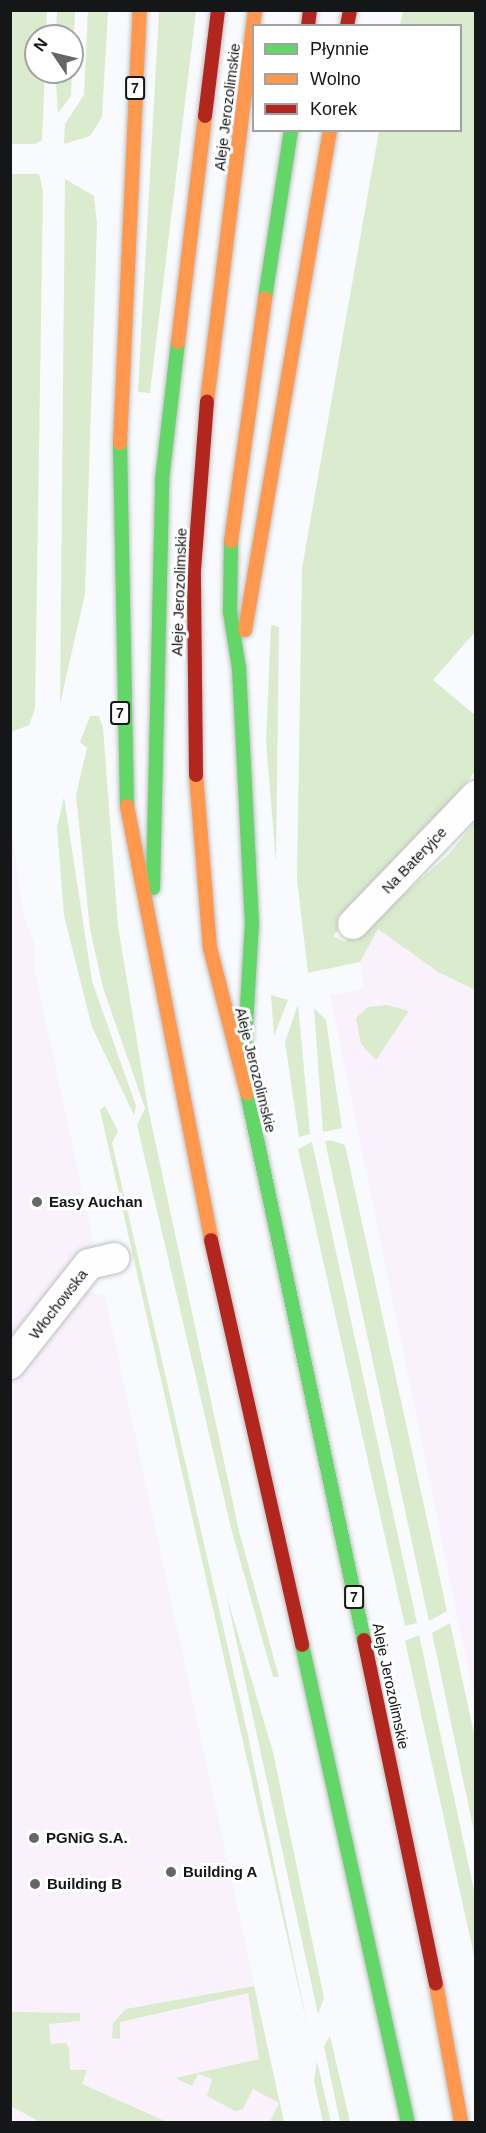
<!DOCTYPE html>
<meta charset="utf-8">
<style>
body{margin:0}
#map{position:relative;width:486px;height:2133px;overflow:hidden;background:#f8fafd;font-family:Arial,sans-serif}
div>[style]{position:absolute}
.commercial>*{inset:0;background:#f9f1fc}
.green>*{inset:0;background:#daeccd}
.roads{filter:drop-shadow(0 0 2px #bebfc1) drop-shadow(0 0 2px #bebfc1)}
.street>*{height:30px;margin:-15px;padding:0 15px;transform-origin:15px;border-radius:15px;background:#fefeff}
.fast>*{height:14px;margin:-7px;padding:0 7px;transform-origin:7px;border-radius:7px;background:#63d668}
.slow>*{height:14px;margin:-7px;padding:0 7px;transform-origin:7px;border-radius:7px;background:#ff974d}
.jam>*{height:14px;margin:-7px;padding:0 7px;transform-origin:7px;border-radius:7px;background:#b3261e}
.dots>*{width:16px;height:16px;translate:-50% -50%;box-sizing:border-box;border:3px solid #fff;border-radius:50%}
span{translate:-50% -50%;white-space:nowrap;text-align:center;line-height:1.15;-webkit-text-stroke:6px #fff;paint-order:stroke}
.shield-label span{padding:2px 4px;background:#fff;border:2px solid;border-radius:4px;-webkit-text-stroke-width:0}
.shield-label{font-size:14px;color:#151618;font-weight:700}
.street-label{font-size:15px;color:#151618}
.poi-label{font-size:15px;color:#151618;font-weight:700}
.left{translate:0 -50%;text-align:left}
.frame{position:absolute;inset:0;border:12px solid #151618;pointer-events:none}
.legend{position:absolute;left:252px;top:24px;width:210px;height:108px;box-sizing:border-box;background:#fff;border:2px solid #a1a2a3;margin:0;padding:8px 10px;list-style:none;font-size:18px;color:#151618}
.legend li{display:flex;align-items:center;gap:12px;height:30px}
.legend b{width:30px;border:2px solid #a1a2a3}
.north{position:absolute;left:24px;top:24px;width:60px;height:60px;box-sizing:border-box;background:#fff;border:2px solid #a1a2a3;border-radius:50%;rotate:305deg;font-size:16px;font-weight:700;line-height:24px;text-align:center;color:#151618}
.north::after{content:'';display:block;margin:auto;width:21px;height:27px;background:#646668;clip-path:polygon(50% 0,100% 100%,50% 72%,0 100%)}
</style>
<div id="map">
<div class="commercial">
<div style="clip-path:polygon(10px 817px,23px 913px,35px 946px,34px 967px,95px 1249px,10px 1349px)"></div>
<div style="clip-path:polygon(378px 929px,437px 972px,475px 990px,475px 1702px,330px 995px,365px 989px,359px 956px)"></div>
<div style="clip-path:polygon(85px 1290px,105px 1296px,284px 2122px,11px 2122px,10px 1385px)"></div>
</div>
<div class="green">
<div style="clip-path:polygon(10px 11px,47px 11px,46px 36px,36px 36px,36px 72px,45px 72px,42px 140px,35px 144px,11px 144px)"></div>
<div style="clip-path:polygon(57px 11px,75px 11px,72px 67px,72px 36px,56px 36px)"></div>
<div style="clip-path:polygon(88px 11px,108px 11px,102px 117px,90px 136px,64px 144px,65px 124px,84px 95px)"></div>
<div style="clip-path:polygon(159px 11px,196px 11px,150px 393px,138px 392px)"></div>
<div style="clip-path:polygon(403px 11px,475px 11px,475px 632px,433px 680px,475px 715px,475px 772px,333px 936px,344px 942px,375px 920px,448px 855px,475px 822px,475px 990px,438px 972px,378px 929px,360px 962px,308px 973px,297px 879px,302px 568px,379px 131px,460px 130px,460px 26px,400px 25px)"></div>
<div style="clip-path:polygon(55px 72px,72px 72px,71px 96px,58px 113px)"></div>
<div style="clip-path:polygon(11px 174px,39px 174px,43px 191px,35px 709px,29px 725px,11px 732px)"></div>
<div style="clip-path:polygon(65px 179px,94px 196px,97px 225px,85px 594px,60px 704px)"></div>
<div style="clip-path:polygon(271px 625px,279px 627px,276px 862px,266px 742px)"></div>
<div style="clip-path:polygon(90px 716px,99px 716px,103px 728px,118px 926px,148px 1108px,239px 1531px,279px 1677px,273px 1677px,231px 1528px,137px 1125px,145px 1108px,103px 988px,90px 929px,76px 795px,87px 748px,80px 742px)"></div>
<div style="clip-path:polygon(64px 797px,92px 981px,136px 1106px,134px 1115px,92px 1027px,64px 915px,57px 827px)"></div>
<div style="clip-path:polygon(271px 995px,288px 1000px,274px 1036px)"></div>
<div style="clip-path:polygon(298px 1004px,310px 1134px,299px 1137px,285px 1042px)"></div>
<div style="clip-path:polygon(387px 1005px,409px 1011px,376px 1060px,361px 1044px,356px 1018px,368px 1007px)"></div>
<div style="clip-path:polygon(314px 1008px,326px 1020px,342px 1128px,323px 1132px)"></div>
<div style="clip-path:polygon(105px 1106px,118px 1131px,112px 1143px,247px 1731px,308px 2029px,100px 1110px)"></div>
<div style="clip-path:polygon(331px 1140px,345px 1145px,447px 1611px,429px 1621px,325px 1141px)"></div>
<div style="clip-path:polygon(312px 1142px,417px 1623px,405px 1626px,298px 1149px)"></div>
<div style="clip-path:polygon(226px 1594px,273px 1752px,324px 1998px,318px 2014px)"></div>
<div style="clip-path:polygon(450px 1623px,475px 1738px,475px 1836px,432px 1633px)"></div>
<div style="clip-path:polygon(419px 1635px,475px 1895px,475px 1960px,405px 1641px)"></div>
<div style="clip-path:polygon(254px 1986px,284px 2122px,270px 2121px,279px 2103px,253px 2089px,243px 2109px,235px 2111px,207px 2096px,212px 2079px,198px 2074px,192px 2086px,175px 2078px,259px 2059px,248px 1993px,120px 2022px,120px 2039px,112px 2038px,113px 2023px,126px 2009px)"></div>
<div style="clip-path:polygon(10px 2012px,80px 2013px,80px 2021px,49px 2024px,51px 2044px,66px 2043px,69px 2048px,70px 2070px,87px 2070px,82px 2084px,167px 2122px,40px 2122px,11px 2106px)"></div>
<div style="clip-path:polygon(330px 2036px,350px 2122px,340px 2122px,324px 2046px)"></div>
<div style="clip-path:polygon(317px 2061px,331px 2122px,323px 2122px,314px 2081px)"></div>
</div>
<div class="roads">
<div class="street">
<div style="left:353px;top:924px;width:178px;rotate:-46.1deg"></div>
<div style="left:10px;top:1364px;width:127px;rotate:-51.7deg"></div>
<div style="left:89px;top:1264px;width:26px;rotate:-13deg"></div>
</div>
<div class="fast">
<div style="left:265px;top:298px;width:170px;rotate:-81.2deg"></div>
<div style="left:120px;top:443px;width:363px;rotate:88.9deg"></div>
<div style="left:231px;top:541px;width:71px;rotate:90.8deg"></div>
<div style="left:230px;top:612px;width:57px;rotate:80.9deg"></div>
<div style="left:239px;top:668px;width:255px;rotate:87.1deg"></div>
<div style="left:252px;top:923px;width:135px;rotate:93.4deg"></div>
<div style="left:153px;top:888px;width:408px;rotate:-88.7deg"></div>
<div style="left:162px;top:480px;width:139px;rotate:-83.4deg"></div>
<div style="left:247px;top:1093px;width:559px;rotate:77.93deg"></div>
<div style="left:302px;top:1645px;width:489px;rotate:77.5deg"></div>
</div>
<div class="slow">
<div style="left:178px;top:342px;width:228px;rotate:-83.2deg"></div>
<div style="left:207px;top:401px;width:394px;rotate:-83deg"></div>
<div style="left:120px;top:443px;width:433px;rotate:-87.4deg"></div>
<div style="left:231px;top:541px;width:245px;rotate:-82deg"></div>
<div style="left:245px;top:630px;width:507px;rotate:-80.35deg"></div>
<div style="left:196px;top:775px;width:174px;rotate:85.4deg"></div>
<div style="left:210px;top:948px;width:150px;rotate:75.7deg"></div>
<div style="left:127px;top:806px;width:442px;rotate:79deg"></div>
<div style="left:436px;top:1984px;width:140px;rotate:79.7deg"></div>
</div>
<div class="jam">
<div style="left:308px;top:26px;width:16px;rotate:-83deg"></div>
<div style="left:347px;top:26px;width:16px;rotate:-79deg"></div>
<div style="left:205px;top:116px;width:107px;rotate:-83deg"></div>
<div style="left:196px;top:775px;width:205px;rotate:-90.6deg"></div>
<div style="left:194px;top:570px;width:169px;rotate:-85.6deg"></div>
<div style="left:211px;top:1240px;width:415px;rotate:77.3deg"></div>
<div style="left:364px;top:1640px;width:351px;rotate:78.2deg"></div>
</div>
</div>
<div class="dots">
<div style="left:37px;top:1202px;background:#646668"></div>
<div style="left:34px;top:1838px;background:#646668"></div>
<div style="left:171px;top:1872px;background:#646668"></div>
<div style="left:35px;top:1884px;background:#646668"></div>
</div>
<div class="shield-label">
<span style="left:135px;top:88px">7</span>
<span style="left:120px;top:713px">7</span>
<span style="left:354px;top:1597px">7</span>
</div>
<div class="street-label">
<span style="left:227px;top:107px;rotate:-83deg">Aleje Jerozolimskie</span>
<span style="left:179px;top:592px;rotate:-88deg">Aleje Jerozolimskie</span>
<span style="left:414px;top:860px;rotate:-46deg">Na Bateryjce</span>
<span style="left:256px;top:1070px;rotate:76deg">Aleje Jerozolimskie</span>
<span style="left:58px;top:1304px;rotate:-52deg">Włochowska</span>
<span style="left:391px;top:1686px;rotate:78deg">Aleje Jerozolimskie</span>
</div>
<div class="poi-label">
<span class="left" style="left:49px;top:1202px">Easy Auchan</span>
<span class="left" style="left:46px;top:1838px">PGNiG S.A.</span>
<span class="left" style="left:183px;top:1872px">Building A</span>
<span class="left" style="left:47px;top:1884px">Building B</span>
</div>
<div class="frame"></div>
<ul class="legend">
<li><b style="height:8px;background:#63d668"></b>Płynnie</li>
<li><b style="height:8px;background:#ff974d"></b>Wolno</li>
<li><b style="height:8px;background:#b3261e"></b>Korek</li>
</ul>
<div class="north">N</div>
</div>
